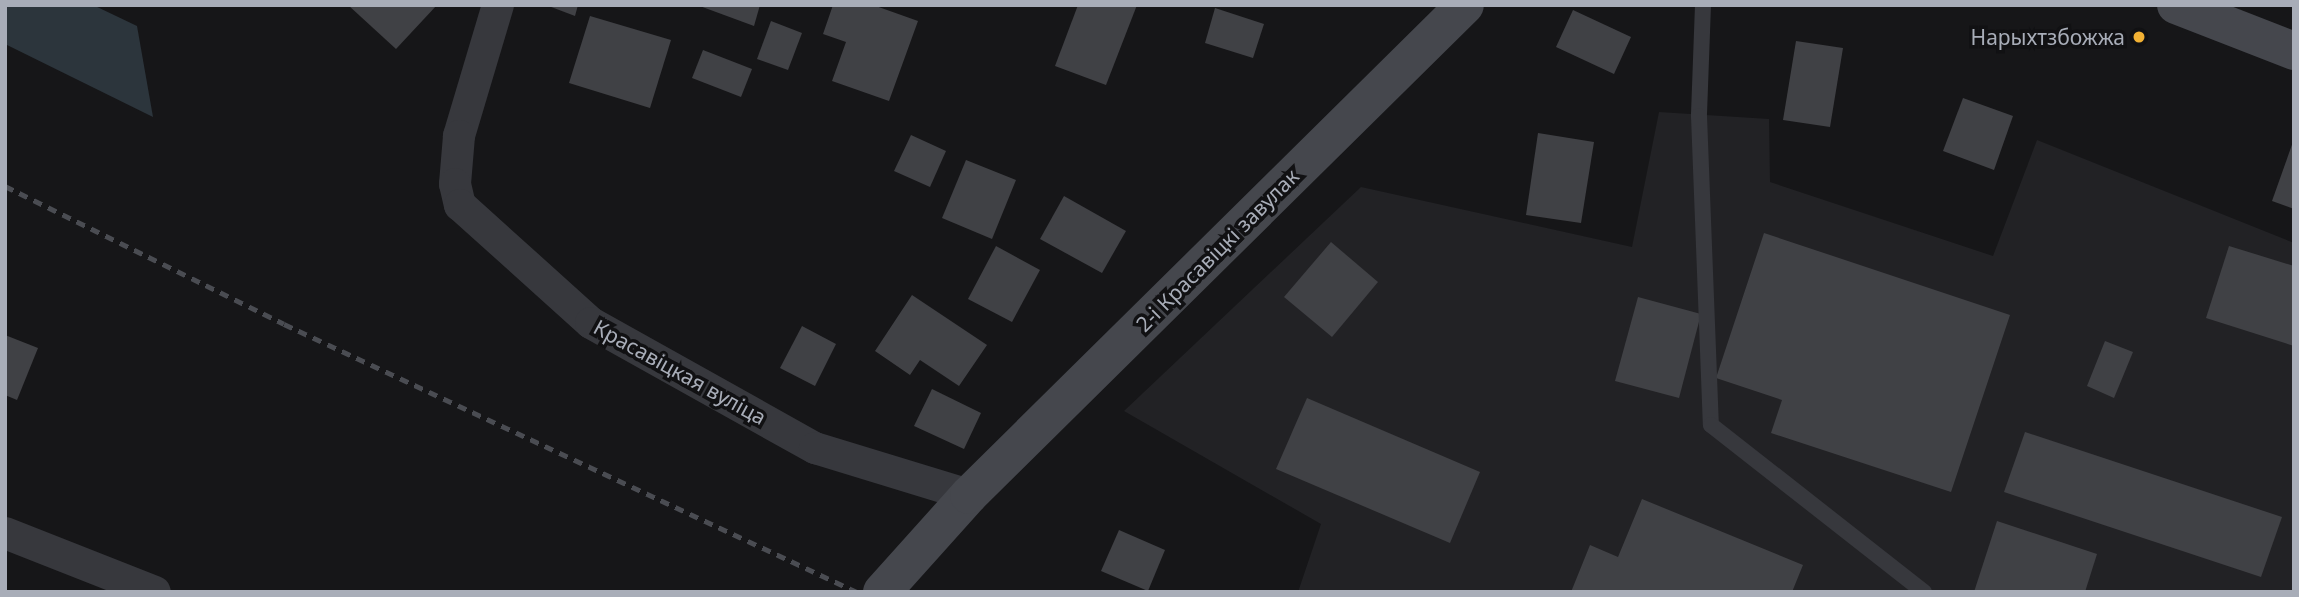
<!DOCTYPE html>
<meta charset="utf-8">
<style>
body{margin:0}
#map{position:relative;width:2299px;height:597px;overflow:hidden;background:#161618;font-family:"Noto Sans",sans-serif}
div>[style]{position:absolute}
.built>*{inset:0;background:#222225}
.water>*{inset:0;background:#2c353c}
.building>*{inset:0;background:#404145}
.service>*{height:16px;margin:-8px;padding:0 8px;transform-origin:8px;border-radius:8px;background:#37383d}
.minor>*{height:32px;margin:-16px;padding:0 16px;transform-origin:16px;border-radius:16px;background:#37383d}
.secondary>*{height:38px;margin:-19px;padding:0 19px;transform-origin:19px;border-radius:19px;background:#45474d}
.rail>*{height:5px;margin-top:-2.5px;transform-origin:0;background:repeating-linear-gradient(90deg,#4a4c52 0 9px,transparent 0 16px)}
.dots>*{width:19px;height:19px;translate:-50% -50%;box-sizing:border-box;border:4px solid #111113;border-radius:50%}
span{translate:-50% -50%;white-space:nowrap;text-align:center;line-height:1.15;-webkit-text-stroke:7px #111113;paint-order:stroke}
.poi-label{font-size:21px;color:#a8adb8}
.right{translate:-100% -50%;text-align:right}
.street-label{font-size:21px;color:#a8adb8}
.frame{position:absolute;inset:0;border:7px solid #a8adb8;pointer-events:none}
</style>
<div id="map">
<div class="built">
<div style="clip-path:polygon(1659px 112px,1769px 119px,1770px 182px,1993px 256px,2037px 140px,2294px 243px,2294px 592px,1298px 592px,1321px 524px,1124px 411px,1361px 187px,1632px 247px)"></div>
</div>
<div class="water">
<div style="clip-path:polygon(5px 5px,93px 5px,137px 26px,153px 117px,5px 44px)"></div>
</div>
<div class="building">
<div style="clip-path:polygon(348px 5px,437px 5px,396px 49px)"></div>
<div style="clip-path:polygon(546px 5px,578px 5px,575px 16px)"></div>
<div style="clip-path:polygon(697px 5px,760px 5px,754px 26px)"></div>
<div style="clip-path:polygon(833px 5px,873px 5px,918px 21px,889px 101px,832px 81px,846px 42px,823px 34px)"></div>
<div style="clip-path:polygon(1078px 5px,1137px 5px,1106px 85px,1055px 66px)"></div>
<div style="clip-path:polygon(1215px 8px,1264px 24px,1253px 58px,1205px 43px)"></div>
<div style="clip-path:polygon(1573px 10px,1631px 37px,1614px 74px,1556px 47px)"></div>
<div style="clip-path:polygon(590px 16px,671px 40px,650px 108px,569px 83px)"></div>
<div style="clip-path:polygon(771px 21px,802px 33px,788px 70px,757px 59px)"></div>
<div style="clip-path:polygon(1796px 41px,1843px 48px,1830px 127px,1783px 120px)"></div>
<div style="clip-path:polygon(703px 50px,752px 69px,741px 97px,692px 78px)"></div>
<div style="clip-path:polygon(1963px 98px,2013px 116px,1994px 170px,1943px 151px)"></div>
<div style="clip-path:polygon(1538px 133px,1594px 142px,1581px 223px,1526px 215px)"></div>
<div style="clip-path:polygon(911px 135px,946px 151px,930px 187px,894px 171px)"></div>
<div style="clip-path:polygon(2294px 139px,2294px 209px,2272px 201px)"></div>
<div style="clip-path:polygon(966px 160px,1016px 180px,992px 239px,942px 218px)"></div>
<div style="clip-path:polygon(1064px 196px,1126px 231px,1102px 273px,1040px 239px)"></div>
<div style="clip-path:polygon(1764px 233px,2010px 315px,1951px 492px,1771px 433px,1782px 400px,1716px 378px)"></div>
<div style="clip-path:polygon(1331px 242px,1378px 282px,1332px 337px,1284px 297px)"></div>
<div style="clip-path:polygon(996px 246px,1040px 270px,1012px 322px,968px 299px)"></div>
<div style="clip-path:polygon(2229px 246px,2294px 266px,2294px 346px,2206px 318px)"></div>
<div style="clip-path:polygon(912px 295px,987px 345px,959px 386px,920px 360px,910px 375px,875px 351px)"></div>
<div style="clip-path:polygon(1638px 297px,1701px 314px,1679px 398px,1615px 381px)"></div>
<div style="clip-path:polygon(802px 326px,836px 344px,815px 386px,780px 368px)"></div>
<div style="clip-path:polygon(5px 335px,38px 348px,17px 400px,5px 395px)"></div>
<div style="clip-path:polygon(2105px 341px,2133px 352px,2114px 398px,2087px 386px)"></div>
<div style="clip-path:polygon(932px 389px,981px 413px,964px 449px,914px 426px)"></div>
<div style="clip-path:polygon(1307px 398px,1480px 472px,1450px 543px,1276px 469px)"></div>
<div style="clip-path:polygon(2025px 432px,2282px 517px,2261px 577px,2004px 492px)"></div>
<div style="clip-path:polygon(1642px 499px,1803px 565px,1792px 592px,1571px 592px,1590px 545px,1618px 557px)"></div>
<div style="clip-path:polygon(1997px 521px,2097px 554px,2085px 592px,1974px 592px)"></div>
<div style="clip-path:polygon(1119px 530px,1165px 550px,1148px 591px,1101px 571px)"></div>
</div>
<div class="service">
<div style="left:1703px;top:5px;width:111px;rotate:92.1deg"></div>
<div style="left:1699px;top:116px;width:309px;rotate:87.8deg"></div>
<div style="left:1711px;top:425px;width:271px;rotate:38.1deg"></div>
</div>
<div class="minor">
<div style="left:498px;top:5px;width:137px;rotate:106.6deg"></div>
<div style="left:459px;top:136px;width:48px;rotate:94.8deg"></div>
<div style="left:455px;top:184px;width:22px;rotate:77deg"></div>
<div style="left:460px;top:205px;width:176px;rotate:42deg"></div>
<div style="left:591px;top:323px;width:257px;rotate:29.2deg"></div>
<div style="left:815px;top:448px;width:161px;rotate:17deg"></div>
<div style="left:5px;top:533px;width:161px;rotate:21.5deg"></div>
</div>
<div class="secondary">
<div style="left:2176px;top:5px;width:127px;rotate:21.3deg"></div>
<div style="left:882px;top:592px;width:130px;rotate:-48.1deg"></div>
<div style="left:969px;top:495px;width:697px;rotate:-44.65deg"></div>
</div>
<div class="rail">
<div style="left:5px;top:186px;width:311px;rotate:26.3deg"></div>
<div style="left:284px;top:324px;width:633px;rotate:25.07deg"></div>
</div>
<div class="dots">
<div style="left:2139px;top:37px;background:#f2b134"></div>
</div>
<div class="poi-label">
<span class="right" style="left:2125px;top:37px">Нарыхтзбожжа</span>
</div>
<div class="street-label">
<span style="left:1217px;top:250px;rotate:-45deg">2-і Красавіцкі завулак</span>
<span style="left:680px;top:372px;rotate:29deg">Красавіцкая вуліца</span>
</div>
<div class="frame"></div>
</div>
